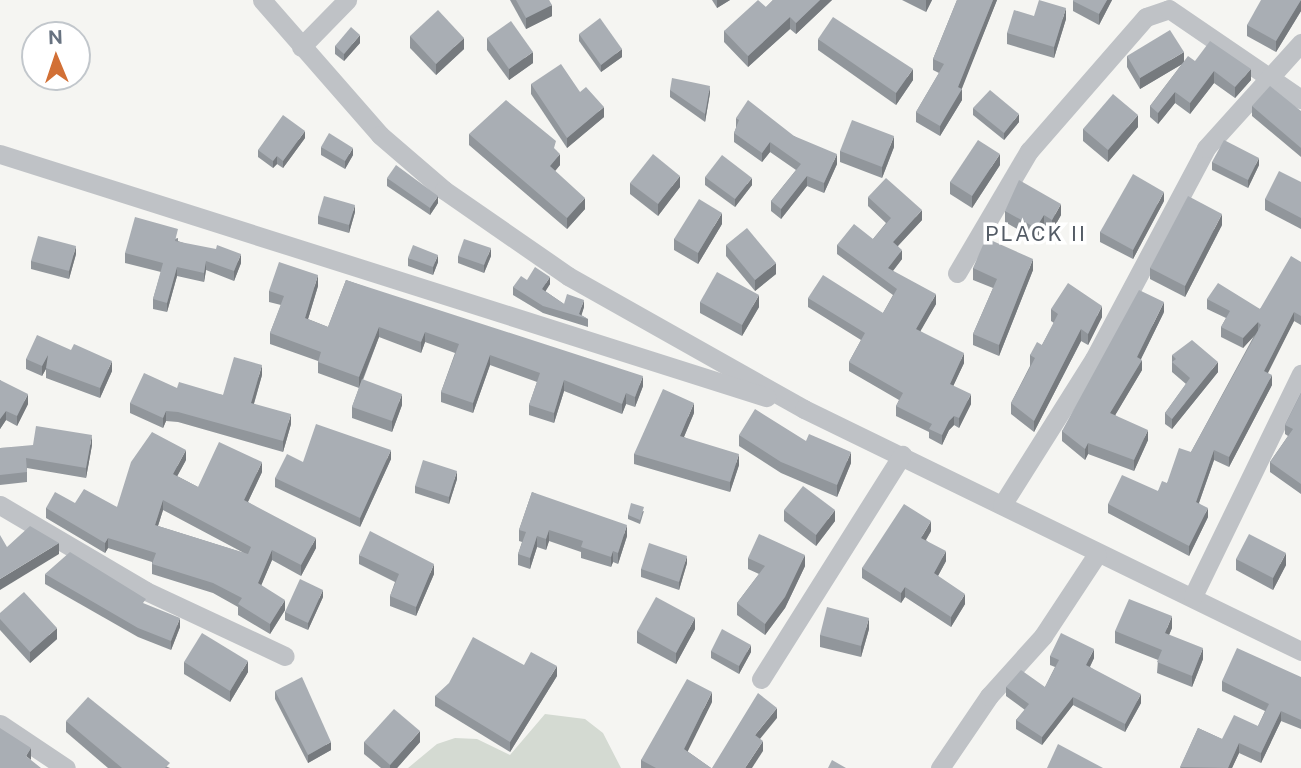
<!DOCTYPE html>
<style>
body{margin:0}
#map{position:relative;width:1301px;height:768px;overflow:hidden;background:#f5f5f2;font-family:"Public Sans",sans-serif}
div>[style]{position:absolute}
.green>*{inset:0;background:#d4dad2}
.minor>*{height:19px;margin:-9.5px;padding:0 9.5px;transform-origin:9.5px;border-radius:9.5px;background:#bfc2c6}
.wall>*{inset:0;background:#91969b}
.shaded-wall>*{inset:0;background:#767a7e}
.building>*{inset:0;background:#a9aeb4}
span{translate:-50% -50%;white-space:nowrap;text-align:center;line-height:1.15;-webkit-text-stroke:7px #fff;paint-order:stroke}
.neighbourhood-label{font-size:21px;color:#545c66;letter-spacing:2px}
.north{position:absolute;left:21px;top:21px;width:70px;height:70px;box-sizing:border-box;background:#fff;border:2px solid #c2c7cc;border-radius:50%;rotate:358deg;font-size:19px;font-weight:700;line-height:28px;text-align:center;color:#677280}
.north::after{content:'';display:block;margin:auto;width:24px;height:32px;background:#d27036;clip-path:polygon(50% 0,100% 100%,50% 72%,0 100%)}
</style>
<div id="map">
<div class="green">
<div style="clip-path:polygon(545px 714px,585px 719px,603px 733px,621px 768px,408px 768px,437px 744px,455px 738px,477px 739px,510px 755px)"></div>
</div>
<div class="minor">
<div style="left:262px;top:0;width:179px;rotate:48.8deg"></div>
<div style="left:380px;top:135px;width:84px;rotate:40.7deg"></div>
<div style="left:444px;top:190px;width:151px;rotate:34.7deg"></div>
<div style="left:568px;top:276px;width:271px;rotate:29.4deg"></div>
<div style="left:804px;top:409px;width:553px;rotate:25.96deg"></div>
<div style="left:301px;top:47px;width:66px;rotate:-45.6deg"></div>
<div style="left:0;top:154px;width:804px;rotate:17.6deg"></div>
<div style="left:957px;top:273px;width:142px;rotate:-59.5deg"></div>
<div style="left:1029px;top:151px;width:178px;rotate:-48.9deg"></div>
<div style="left:1146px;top:17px;width:24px;rotate:-19deg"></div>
<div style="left:1169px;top:9px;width:160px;rotate:34.3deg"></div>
<div style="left:0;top:505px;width:169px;rotate:30.5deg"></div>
<div style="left:146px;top:591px;width:153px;rotate:25.1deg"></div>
<div style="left:1002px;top:505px;width:173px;rotate:-57.8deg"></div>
<div style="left:1094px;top:359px;width:239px;rotate:-62deg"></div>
<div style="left:1206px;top:148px;width:142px;rotate:-47.9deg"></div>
<div style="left:1193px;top:596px;width:247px;rotate:-64.1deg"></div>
<div style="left:761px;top:679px;width:265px;rotate:-57.8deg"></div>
<div style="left:0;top:724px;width:79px;rotate:33.7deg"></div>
<div style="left:940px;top:768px;width:87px;rotate:-55.8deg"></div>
<div style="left:989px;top:696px;width:81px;rotate:-48deg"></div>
<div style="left:1043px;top:636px;width:98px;rotate:-56.6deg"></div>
</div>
<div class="wall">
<div style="clip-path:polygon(510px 0,549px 0,552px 16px,526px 29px)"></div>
<div style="clip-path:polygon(712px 0,730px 0,717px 8px)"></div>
<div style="clip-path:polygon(773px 0,832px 0,796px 34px,790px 29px,748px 67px,724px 42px,724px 31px,766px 7px)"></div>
<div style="clip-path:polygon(902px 0,932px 0,926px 12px)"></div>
<div style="clip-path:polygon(957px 0,997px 0,961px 89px,962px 100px,940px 136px,916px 122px,916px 112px,939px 73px,933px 70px,933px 59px)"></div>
<div style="clip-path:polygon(1112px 0,1099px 25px,1073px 11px,1073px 1px)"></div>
<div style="clip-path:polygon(1301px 0,1301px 11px,1276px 52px,1247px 36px,1247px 25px)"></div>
<div style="clip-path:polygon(1034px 16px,1066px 19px,1054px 58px,1007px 44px,1007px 33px)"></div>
<div style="clip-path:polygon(579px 34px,622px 57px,601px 72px,579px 41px)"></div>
<div style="clip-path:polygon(410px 36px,464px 49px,436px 75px,410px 48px)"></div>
<div style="clip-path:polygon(487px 38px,533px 63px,509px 80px,487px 50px)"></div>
<div style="clip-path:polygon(818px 39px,913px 80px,896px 105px,818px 50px)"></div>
<div style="clip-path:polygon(360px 43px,344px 61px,335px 54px,335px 46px)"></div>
<div style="clip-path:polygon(1127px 56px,1184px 62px,1195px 61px,1251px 80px,1235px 98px,1214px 83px,1190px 114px,1175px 103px,1158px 124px,1150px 117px,1150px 106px,1182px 64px,1140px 89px,1127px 67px)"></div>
<div style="clip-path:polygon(531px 84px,580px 92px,604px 117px,567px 148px,531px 94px)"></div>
<div style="clip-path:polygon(670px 90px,710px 93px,705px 122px,670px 97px)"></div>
<div style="clip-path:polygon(1252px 106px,1301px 111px,1301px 157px,1252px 116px)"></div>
<div style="clip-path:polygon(973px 108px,1019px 122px,1004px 140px,973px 115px)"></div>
<div style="clip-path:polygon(736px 118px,794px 136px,837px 164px,824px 193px,807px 186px,781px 219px,771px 211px,771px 201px,796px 170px,770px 152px,762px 162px,734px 142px,734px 133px,736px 128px)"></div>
<div style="clip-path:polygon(1138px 127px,1108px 162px,1083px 141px,1083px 129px)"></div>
<div style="clip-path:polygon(469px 134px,556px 150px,560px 165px,555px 171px,585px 209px,567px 229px,469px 145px)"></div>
<div style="clip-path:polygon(305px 138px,283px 168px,277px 164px,273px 168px,258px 157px,258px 150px)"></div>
<div style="clip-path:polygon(321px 147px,353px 155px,345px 169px,321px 155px)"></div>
<div style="clip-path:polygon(894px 147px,882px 178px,840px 162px,840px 151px)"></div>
<div style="clip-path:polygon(1212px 162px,1259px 165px,1248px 188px,1212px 170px)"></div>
<div style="clip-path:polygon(1000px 165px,972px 208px,950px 194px,950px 182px)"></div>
<div style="clip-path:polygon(705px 177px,752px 185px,735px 207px,705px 185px)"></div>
<div style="clip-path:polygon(387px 178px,438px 203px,430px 215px,387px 186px)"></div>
<div style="clip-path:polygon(1301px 182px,1301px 229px,1265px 210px,1265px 199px)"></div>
<div style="clip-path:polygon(630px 183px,680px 187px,658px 216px,630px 194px)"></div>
<div style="clip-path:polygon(868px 197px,922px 220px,898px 246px,902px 259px,893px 271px,936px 304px,920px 331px,964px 363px,953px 386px,971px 404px,959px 428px,954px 425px,949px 430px,942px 445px,929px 438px,929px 432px,896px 416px,896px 406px,899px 400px,849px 371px,849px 362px,861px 340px,808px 307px,808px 298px,883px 313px,893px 295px,837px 254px,837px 245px,873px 239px,886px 223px,868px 206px)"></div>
<div style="clip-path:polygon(1164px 201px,1133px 259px,1100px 242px,1100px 232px)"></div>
<div style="clip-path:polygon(1005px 211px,1061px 215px,1052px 231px,1044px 226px,1036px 240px,1005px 222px)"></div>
<div style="clip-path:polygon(355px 212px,349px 233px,318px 224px,318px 216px)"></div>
<div style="clip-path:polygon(722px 224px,698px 264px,674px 250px,674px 239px)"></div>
<div style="clip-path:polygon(1222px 225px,1185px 297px,1150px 279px,1150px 268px)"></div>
<div style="clip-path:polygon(178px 238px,178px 241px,241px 263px,234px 281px,206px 270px,204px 282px,177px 276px,167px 312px,153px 309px,153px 299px,161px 272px,125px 263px,125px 253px)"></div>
<div style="clip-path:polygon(726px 245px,776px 274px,755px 291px,726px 256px)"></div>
<div style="clip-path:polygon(76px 254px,69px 279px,31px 269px,31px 261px)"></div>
<div style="clip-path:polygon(458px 256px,491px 256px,484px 273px,458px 263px)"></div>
<div style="clip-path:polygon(408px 258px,438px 262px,433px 275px,408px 266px)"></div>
<div style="clip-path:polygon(1301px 262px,1301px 325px,1294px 321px,1267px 373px,1272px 385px,1229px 467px,1214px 460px,1199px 503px,1208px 517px,1189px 556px,1108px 513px,1108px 504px,1158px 491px,1167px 483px,1191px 452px,1255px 334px,1243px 348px,1221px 337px,1221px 327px,1226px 318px,1207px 309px,1207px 299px,1260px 309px)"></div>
<div style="clip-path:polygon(973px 268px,1033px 270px,999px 356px,973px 345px,973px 334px,993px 288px,973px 280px)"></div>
<div style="clip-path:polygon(346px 280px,643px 386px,635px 407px,626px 404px,622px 414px,564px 391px,554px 423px,529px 415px,529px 405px,537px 382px,490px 365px,473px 413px,441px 402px,441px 392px,455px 353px,425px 342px,421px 353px,379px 337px,363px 380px,402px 405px,392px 432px,352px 418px,352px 407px,359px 388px,318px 373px,318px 361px,270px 344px,270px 333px,281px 305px,269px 302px,269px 291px,318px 286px,308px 319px,328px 327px)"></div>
<div style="clip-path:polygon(527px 280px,550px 284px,545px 291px,564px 304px,584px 307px,581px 315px,588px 319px,588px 327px,543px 313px,513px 295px,513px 287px)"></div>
<div style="clip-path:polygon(700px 302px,759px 307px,742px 336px,700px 313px)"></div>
<div style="clip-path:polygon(1051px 309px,1102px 317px,1088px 345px,1081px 341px,1034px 432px,1011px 414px,1011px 403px,1030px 366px,1030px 355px,1042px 345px,1054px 323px,1051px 321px)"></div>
<div style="clip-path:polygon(1164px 312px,1141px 359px,1142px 370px,1115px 415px,1148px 440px,1134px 471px,1088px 454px,1085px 460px,1062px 441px,1062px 431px)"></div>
<div style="clip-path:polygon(71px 350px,112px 371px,100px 398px,46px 378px,46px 369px,42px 376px,26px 369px,26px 359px)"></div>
<div style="clip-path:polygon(1172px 355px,1218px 372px,1172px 429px,1165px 424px,1165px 413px,1186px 384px,1172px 372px)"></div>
<div style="clip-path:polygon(262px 375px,254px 404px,291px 424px,283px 452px,178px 422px,166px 421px,163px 428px,130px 413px,130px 403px,177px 388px,223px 395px)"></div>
<div style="clip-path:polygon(0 380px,28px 404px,17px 426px,6px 420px,0 429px)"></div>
<div style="clip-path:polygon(1301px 393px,1301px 494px,1270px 472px,1270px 462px,1288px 436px,1285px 434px,1285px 425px)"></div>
<div style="clip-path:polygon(694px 413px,684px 437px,739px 465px,730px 492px,634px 464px,634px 454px)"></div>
<div style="clip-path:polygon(739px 435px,851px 463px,837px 497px,781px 473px,739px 446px)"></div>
<div style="clip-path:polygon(92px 445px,86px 478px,27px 468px,27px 482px,0 485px,0 448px)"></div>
<div style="clip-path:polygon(391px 459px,360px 527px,275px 487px,275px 478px,303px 462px)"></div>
<div style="clip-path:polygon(evenodd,186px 460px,177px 476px,198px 487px,262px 472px,248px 502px,316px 548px,301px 576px,272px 560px,261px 585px,285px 610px,270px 634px,238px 615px,238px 607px,213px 593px,152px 574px,152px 562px,108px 548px,105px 553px,46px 518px,46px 508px,75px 503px,117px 507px,186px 460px,163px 510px,244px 553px,158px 526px,163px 510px)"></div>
<div style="clip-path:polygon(457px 479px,449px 504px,415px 493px,415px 486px)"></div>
<div style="clip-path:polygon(532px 492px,627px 536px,618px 564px,613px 562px,611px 567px,581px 558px,581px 552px,549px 541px,546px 550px,537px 547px,530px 569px,518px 565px,518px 554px,522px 542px,519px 541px,519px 530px)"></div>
<div style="clip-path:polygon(784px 510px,835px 521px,816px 546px,784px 521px)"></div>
<div style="clip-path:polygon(644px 511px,640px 524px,628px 519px,628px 515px)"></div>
<div style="clip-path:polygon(931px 531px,926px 540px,946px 561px,938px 576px,965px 604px,951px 627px,905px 597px,901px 603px,862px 578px,862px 568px)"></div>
<div style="clip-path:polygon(359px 555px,434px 574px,416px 616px,390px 606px,390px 596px,395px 582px,359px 564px)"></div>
<div style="clip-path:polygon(748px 558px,805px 566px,785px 608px,765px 635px,737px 615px,737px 603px,759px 574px,748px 569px)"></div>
<div style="clip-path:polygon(1236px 559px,1286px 565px,1273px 590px,1236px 570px)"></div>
<div style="clip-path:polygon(687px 563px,679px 590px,641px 577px,641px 569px)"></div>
<div style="clip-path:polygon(45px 574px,180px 627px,171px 650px,138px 637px,45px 584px)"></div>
<div style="clip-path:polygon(323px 597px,308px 630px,285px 620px,285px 612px)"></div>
<div style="clip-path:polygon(0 613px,57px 639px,30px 663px,0 630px)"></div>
<div style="clip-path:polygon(1172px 628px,1169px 635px,1203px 659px,1192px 687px,1157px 673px,1158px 660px,1115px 643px,1115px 631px)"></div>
<div style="clip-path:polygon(695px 629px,676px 664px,637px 643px,637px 631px)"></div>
<div style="clip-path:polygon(869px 629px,861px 657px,820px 647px,820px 635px)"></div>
<div style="clip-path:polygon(711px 651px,751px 652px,739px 674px,711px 658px)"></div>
<div style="clip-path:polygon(1050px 656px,1094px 658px,1090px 667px,1141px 703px,1125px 732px,1073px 705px,1042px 745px,1016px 729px,1016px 720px,1025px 710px,1006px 696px,1006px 687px,1045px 687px,1055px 667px,1050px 665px)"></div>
<div style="clip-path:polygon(184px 662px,248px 672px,230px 702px,184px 674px)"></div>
<div style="clip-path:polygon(557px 676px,510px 752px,435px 706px,435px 696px)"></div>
<div style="clip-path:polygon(1301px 677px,1301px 729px,1281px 721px,1261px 763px,1239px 753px,1232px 768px,1180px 768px,1198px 728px,1222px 739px,1258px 726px,1265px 711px,1222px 691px,1222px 681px)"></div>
<div style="clip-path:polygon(275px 691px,331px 750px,308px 763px,275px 699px)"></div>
<div style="clip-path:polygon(712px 702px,687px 751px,711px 768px,641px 768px,641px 760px)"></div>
<div style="clip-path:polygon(66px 721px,170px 768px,108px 768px,66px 732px)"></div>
<div style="clip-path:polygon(364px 742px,420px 742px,397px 768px,381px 768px,364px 754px)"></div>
</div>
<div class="shaded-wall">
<div style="clip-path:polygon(717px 0,730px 0,717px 8px)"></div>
<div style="clip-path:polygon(820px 0,832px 0,796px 34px,796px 23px)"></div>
<div style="clip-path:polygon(926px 0,932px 0,926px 12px)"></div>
<div style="clip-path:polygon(993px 0,997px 0,961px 91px,962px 89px,962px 100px,940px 136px,940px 126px,958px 87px)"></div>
<div style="clip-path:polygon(1107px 0,1112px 0,1099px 25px,1099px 14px)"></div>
<div style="clip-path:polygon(1301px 0,1301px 11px,1276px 52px,1276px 41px)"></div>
<div style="clip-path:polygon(552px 5px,552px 16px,526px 29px,526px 18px)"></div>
<div style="clip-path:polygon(1066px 8px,1066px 19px,1054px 58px,1054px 47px)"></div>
<div style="clip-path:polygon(790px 17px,790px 29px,748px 67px,748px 56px)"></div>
<div style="clip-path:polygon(360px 35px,360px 43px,344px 61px,344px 54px)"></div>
<div style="clip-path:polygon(464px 38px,464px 49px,436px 75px,436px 64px)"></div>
<div style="clip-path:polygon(622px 49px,622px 57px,601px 72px,601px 65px)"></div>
<div style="clip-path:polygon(533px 52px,533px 63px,509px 80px,509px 69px)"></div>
<div style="clip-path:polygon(1184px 52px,1184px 63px,1140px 89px,1140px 78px)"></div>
<div style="clip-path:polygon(913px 69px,913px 80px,896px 105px,896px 93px)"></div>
<div style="clip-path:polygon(1251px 69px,1251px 80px,1235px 98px,1235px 87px)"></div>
<div style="clip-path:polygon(1214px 71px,1214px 83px,1190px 114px,1190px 103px)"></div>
<div style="clip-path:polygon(710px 86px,710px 93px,705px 122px,705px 114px)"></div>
<div style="clip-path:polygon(1175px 92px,1175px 103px,1158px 124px,1158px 113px)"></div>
<div style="clip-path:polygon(604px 107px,604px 117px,567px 148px,567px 138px)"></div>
<div style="clip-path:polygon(1019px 114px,1019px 122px,1004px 140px,1004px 133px)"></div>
<div style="clip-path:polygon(1138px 115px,1138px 127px,1108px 162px,1108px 150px)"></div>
<div style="clip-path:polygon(305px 131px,305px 138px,283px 168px,283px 161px)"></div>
<div style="clip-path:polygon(894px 136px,894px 147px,882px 178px,882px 167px)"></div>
<div style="clip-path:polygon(770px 142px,770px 152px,762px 162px,762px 153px)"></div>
<div style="clip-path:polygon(353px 148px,353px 155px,345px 169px,345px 161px)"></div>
<div style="clip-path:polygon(560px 154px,560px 165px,550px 177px,550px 166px)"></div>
<div style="clip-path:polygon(837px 154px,837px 164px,824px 193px,824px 183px)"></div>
<div style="clip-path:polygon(1000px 154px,1000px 165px,972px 208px,972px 196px)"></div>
<div style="clip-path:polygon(277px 156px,277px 164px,273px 168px,273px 161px)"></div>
<div style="clip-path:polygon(1259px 158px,1259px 165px,1248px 188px,1248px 180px)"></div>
<div style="clip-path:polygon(680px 176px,680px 187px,658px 216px,658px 204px)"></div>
<div style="clip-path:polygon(807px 176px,807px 186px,781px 219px,781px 209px)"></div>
<div style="clip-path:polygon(752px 178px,752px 185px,735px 207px,735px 199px)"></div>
<div style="clip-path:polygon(1164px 192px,1164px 201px,1133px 259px,1133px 250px)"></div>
<div style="clip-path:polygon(438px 196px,438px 203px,430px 215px,430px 208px)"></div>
<div style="clip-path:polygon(585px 198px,585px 209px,567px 229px,567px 218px)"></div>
<div style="clip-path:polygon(1061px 204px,1061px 215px,1052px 231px,1052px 220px)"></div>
<div style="clip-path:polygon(355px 205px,355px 212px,349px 233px,349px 225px)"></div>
<div style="clip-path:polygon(922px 210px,922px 220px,893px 251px,893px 242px)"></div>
<div style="clip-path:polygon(722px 213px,722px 224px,698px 264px,698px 253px)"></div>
<div style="clip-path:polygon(1222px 214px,1222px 225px,1185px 297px,1185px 286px)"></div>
<div style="clip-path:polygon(1044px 215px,1044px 226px,1036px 240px,1036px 228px)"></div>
<div style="clip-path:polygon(76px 246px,76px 254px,69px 279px,69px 271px)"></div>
<div style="clip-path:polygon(491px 248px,491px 256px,484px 273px,484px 265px)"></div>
<div style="clip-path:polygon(902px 250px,902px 259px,888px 277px,888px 268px)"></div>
<div style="clip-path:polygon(241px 254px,241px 263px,234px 281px,234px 271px)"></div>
<div style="clip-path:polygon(438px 255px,438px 262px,433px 275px,433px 267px)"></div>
<div style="clip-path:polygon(1033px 259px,1033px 270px,999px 356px,999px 345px)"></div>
<div style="clip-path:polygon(206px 261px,206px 270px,204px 282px,204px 273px)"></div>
<div style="clip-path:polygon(776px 263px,776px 274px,755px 291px,755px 280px)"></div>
<div style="clip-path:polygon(177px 267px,177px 276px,167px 312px,167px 303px)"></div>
<div style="clip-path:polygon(318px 275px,318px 286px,305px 329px,305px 318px)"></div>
<div style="clip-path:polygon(550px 277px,550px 284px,542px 297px,542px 289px)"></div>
<div style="clip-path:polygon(936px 294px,936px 304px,916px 339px,916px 329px)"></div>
<div style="clip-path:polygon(759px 295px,759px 307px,742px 336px,742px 325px)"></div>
<div style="clip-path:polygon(584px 300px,584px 307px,581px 317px,579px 314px)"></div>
<div style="clip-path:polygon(1164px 302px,1164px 312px,1137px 367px,1137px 357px)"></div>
<div style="clip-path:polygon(1102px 306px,1102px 317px,1088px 345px,1088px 334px)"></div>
<div style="clip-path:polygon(1294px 312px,1294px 321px,1264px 381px,1264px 371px)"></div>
<div style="clip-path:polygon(1258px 322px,1258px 332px,1243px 348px,1243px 338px)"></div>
<div style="clip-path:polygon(379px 327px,379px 337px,359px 388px,359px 377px)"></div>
<div style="clip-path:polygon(1081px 329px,1081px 341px,1034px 432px,1034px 421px)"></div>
<div style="clip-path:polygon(425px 332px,425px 342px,421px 353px,421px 342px)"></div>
<div style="clip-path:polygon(964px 353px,964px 363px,950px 393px,950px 384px)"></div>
<div style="clip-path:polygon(48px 355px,48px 365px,42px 376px,42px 366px)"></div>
<div style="clip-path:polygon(490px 355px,490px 365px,473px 413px,473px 403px)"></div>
<div style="clip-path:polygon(1142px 360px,1142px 370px,1110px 424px,1110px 413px)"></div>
<div style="clip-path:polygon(112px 361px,112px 371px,100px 398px,100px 388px)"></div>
<div style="clip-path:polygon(1218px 362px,1218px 372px,1172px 429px,1172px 419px)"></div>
<div style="clip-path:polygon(262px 365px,262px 375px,251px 413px,251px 403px)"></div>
<div style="clip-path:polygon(1272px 375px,1272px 385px,1229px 467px,1229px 457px)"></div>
<div style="clip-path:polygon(643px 376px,643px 386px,635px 407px,635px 397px)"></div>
<div style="clip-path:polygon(564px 380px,564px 391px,554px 423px,554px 413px)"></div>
<div style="clip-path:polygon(626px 393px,626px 404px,622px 414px,622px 404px)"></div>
<div style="clip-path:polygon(28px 394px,28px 404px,17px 426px,17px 416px)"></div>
<div style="clip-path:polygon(402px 394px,402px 405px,392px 432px,392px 421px)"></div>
<div style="clip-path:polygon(971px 394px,971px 404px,959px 428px,959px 418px)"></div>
<div style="clip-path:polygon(694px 403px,694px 413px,680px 446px,680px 436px)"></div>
<div style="clip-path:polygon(6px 411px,6px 420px,0 429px,0 419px)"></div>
<div style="clip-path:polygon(166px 411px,166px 421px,163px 428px,163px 418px)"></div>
<div style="clip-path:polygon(291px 414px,291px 424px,283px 452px,283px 441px)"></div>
<div style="clip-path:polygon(954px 416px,954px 425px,949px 430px,942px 445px,942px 435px,949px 421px)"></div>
<div style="clip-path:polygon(1148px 430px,1148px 440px,1134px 471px,1134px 460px)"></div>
<div style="clip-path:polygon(92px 435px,92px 445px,86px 478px,86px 468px)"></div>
<div style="clip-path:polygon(1088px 443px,1088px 454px,1085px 460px,1085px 449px)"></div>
<div style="clip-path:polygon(186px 450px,186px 460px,173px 484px,173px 474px)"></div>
<div style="clip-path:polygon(391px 450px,391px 459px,360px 527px,360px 518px)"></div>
<div style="clip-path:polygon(1214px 450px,1214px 460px,1196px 511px,1196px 502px)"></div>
<div style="clip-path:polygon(851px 452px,851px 463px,837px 497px,837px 485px)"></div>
<div style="clip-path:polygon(739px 454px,739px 465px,730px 492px,730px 482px)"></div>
<div style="clip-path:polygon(262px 462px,262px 472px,244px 510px,244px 500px)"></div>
<div style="clip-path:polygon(457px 471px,457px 479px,449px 504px,449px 497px)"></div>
<div style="clip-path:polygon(163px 500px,163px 510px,155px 535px,155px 525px)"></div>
<div style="clip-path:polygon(1208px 508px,1208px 517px,1189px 556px,1189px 546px)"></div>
<div style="clip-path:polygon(835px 510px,835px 521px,816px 546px,816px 535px)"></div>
<div style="clip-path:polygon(931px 521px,931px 531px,921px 548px,921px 538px)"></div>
<div style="clip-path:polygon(627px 525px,627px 536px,618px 564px,618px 553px)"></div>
<div style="clip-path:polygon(549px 530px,549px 541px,546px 550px,546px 539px)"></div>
<div style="clip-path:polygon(537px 536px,537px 547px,530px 569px,530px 558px)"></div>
<div style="clip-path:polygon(108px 538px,108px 548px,105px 553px,105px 543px)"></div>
<div style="clip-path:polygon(316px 538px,316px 548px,301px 576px,301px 565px)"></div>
<div style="clip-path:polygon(59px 543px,59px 554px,0 590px,0 579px)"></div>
<div style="clip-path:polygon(272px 550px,272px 560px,258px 593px,258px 583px)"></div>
<div style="clip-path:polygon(613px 551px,613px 562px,611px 567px,611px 557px)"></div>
<div style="clip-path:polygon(946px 551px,946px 561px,934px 583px,934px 573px)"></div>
<div style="clip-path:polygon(1286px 553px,1286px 565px,1273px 590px,1273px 578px)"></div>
<div style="clip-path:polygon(805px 555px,805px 566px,785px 608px,765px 635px,765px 624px)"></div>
<div style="clip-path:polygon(687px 556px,687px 563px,679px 590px,679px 582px)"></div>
<div style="clip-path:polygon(434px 564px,434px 574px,416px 616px,416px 607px)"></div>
<div style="clip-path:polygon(905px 587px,905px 597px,901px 603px,901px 593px)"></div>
<div style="clip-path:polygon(323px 590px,323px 597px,308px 630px,308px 623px)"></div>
<div style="clip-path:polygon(965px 594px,965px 604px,951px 627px,951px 617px)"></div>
<div style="clip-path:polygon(285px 600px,285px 610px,270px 634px,270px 624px)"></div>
<div style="clip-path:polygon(1172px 616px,1172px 628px,1165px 644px,1165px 633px)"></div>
<div style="clip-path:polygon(180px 618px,180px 627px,171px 650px,171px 641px)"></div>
<div style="clip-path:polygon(695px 618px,695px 629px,676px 664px,676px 653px)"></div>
<div style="clip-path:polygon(869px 618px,869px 629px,861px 657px,861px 646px)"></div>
<div style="clip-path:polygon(57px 628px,57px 639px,30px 663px,30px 652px)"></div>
<div style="clip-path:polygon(751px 645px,751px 652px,739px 674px,739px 666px)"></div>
<div style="clip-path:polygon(1203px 648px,1203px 659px,1192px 687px,1192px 676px)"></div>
<div style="clip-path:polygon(1094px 649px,1094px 658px,1086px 674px,1086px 665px)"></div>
<div style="clip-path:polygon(248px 661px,248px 672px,230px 702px,230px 691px)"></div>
<div style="clip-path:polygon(557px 666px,557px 676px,510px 752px,510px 742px)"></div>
<div style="clip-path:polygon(712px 692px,712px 702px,684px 759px,684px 749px)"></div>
<div style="clip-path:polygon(1141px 694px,1141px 703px,1125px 732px,1125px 724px)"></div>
<div style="clip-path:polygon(1073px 697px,1073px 705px,1042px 745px,1042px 737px)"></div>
<div style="clip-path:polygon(777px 708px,777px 718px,755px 745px,755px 735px)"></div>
<div style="clip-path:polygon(1281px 711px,1281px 721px,1261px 763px,1261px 753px)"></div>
<div style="clip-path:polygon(420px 731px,420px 742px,397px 768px,390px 768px,390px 765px)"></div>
<div style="clip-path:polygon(763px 741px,763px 751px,752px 768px,745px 768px)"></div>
<div style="clip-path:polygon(331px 742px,331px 750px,308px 763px,308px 755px)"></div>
<div style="clip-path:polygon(1239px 743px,1239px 753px,1232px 768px,1228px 768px)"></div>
<div style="clip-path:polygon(31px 748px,31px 760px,26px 756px)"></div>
</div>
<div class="building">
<div style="clip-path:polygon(516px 0,549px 0,552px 5px,526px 18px)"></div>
<div style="clip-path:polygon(758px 0,766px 7px,773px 0,820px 0,796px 23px,790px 17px,748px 56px,724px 31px)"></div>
<div style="clip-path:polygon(957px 0,993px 0,958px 87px,962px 89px,940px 126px,916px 112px,944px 64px,933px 59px)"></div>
<div style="clip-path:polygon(1039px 0,1066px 8px,1054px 47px,1007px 33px,1014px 10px,1034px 16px)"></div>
<div style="clip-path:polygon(1073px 0,1107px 0,1099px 14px,1073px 1px)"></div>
<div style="clip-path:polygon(1261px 0,1301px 0,1276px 41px,1247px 25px)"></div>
<div style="clip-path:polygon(438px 10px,464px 38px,436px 64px,410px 36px)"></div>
<div style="clip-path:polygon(833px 17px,913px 69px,896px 93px,818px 39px)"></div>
<div style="clip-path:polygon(600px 18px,622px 49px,601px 65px,579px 34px)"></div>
<div style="clip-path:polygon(511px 21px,533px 52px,509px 69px,487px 38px)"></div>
<div style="clip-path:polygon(351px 27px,360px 35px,344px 54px,335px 46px)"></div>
<div style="clip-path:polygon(1170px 30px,1184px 52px,1140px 78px,1127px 56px)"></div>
<div style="clip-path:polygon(1210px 41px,1251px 69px,1235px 87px,1214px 71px,1190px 103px,1175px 92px,1158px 113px,1150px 106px,1188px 56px,1195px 61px)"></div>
<div style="clip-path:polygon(561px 64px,580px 92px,586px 87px,604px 107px,567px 138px,531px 84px)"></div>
<div style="clip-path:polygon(672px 78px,710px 86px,705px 114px,670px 90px)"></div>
<div style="clip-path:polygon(1270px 86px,1301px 111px,1301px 148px,1252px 106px)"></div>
<div style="clip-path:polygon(990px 90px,1019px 114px,1004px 133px,973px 108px)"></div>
<div style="clip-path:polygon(1113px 94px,1138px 115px,1108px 150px,1083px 129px)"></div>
<div style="clip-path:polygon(506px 100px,556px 141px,554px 148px,560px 154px,550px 166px,585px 198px,567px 218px,469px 134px)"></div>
<div style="clip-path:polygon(748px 100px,794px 136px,837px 154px,824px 183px,807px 176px,781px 209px,771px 201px,801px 164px,770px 142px,762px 153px,734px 133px,739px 120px,736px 118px)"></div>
<div style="clip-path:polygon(283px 115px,305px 131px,283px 161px,277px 156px,273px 161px,258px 150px)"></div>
<div style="clip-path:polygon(852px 120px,894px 136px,882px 167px,840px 151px)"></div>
<div style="clip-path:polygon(329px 133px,353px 148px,345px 161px,321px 147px)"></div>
<div style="clip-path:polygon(978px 140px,1000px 154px,972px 196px,950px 182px)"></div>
<div style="clip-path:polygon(1224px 140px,1259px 158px,1248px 180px,1212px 162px)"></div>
<div style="clip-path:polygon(653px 154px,680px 176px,658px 204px,630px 183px)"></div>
<div style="clip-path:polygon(722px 155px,752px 178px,735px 199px,705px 177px)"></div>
<div style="clip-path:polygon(396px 165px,438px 196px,430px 208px,387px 178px)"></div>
<div style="clip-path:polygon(1279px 171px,1301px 182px,1301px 218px,1265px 199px)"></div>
<div style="clip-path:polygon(1133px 174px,1164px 192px,1133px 250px,1100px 232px)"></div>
<div style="clip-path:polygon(886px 178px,922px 210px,893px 242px,902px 250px,888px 268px,936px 294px,916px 329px,964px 353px,950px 384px,971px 394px,959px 418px,954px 416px,949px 421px,942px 435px,929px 429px,932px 424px,896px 406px,903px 393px,849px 362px,865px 333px,808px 298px,823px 275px,883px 313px,897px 289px,837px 245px,854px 224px,873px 239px,891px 218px,868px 197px)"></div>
<div style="clip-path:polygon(1019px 180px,1061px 204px,1052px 220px,1044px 215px,1036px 228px,1005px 211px)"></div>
<div style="clip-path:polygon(324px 196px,355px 205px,349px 225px,318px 216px)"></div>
<div style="clip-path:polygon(1188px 196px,1222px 214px,1185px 286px,1150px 268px)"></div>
<div style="clip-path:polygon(699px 199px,722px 213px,698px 253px,674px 239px)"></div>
<div style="clip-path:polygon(135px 217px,178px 229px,175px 241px,216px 249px,217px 245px,241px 254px,234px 271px,206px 261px,204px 273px,177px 267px,167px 303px,153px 299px,163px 263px,125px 253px)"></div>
<div style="clip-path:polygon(747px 228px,776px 263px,755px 280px,726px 245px)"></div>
<div style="clip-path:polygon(38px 236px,76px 246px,69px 271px,31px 261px)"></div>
<div style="clip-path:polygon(986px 238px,1033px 259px,999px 345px,973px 334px,997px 279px,973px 268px)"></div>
<div style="clip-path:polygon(464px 239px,491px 248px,484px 265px,458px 256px)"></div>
<div style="clip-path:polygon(413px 245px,438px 255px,433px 267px,408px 258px)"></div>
<div style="clip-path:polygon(1291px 256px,1301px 262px,1301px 316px,1294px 312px,1264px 371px,1272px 375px,1229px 457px,1214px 450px,1196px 502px,1208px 508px,1189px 546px,1108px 504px,1122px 475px,1158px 491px,1162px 481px,1167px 483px,1179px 448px,1191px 452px,1261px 325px,1258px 322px,1243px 338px,1221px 327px,1230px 311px,1207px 299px,1218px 283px,1260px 309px)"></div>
<div style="clip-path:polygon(279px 262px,318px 275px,305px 318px,328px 327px,346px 280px,643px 376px,635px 397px,626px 393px,622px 404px,564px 380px,554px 413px,529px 405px,540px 373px,490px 355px,473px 403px,441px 392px,459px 344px,425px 332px,421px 342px,379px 327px,359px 377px,318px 362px,321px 352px,270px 333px,284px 296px,269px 291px)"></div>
<div style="clip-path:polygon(535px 267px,550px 277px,542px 289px,564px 304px,567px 294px,584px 300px,579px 314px,588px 319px,543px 306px,513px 287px,521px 276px,527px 280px)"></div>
<div style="clip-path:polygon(717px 272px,759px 295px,742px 325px,700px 302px)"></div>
<div style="clip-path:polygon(1068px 283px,1102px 306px,1088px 334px,1081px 329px,1034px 421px,1011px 403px,1035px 358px,1030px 355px,1037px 342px,1042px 345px,1058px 314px,1051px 309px)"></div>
<div style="clip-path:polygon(1139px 290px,1164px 302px,1137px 357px,1142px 360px,1110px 413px,1148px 430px,1134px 460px,1088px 443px,1085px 449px,1062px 431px)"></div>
<div style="clip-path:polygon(37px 335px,71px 350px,74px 344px,112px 361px,100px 388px,46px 368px,48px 355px,42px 366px,26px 359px)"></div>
<div style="clip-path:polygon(1192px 340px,1218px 362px,1172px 419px,1165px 413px,1190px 378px,1172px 362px,1176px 359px,1172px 355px)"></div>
<div style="clip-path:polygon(234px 357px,262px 365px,251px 403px,291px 414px,283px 441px,178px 412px,166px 411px,163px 418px,130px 403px,144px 373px,177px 388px,179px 382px,223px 395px)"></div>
<div style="clip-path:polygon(362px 379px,402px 394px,392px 421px,352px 407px)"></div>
<div style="clip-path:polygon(0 380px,28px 394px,17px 416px,6px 411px,0 419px)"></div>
<div style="clip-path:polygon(663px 389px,694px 403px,680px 436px,739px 454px,730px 482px,634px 454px)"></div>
<div style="clip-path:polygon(1301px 393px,1301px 484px,1270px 462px,1293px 429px,1285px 425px)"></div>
<div style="clip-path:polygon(755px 409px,806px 441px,809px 434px,851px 452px,837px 485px,781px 462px,739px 435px)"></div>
<div style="clip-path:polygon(316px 424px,391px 450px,360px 518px,275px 478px,287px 454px,303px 462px)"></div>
<div style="clip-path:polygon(36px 426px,92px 435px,86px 468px,26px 458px,27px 472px,0 475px,0 448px,33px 445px)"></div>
<div style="clip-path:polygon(evenodd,152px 432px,186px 450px,173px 474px,198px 487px,219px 442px,262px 462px,244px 500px,316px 538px,301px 565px,272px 550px,258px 583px,285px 600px,270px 624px,238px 604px,242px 598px,213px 583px,152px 564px,156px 553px,108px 538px,105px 543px,46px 508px,55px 492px,75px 503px,84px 489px,117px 507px,131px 462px,152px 432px,163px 500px,251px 547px,248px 554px,155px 525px,163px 500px)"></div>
<div style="clip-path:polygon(423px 460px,457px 471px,449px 497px,415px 486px)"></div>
<div style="clip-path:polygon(803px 486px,835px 510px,816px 535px,784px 510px)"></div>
<div style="clip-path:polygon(532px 492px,627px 525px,618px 553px,613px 551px,611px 557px,581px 547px,583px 541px,549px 530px,546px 539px,537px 536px,530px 558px,518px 554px,526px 532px,519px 530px)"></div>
<div style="clip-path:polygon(631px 503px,644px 507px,640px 520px,628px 515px)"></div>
<div style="clip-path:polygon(904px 504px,931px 521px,921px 538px,946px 551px,934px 573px,965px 594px,951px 617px,905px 587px,901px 593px,862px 568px)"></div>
<div style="clip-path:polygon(30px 526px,59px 543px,0 579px,0 535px,7px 547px)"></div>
<div style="clip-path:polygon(370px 531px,434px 564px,416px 607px,390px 596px,399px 574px,359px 555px)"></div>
<div style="clip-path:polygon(759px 534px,805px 555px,785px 597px,765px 624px,737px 603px,765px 566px,748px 558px)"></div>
<div style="clip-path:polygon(1249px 534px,1286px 553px,1273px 578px,1236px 559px)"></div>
<div style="clip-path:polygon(649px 543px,687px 556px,679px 582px,641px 569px)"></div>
<div style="clip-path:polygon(70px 552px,146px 599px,143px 603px,180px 618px,171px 641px,138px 628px,45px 574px)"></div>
<div style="clip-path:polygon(300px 579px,323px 590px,308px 623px,285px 612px)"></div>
<div style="clip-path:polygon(24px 592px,57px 628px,30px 652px,0 619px,0 613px)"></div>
<div style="clip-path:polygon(656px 597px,695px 618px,676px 653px,637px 631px)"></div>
<div style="clip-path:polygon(1129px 599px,1172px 616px,1165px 633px,1203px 648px,1192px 676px,1157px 662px,1162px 650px,1115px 631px)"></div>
<div style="clip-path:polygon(827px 607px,869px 618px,861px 646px,820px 635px)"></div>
<div style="clip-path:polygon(722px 629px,751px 645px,739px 666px,711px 651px)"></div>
<div style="clip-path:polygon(202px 633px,248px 661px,230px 691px,184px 662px)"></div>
<div style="clip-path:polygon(1061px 633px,1094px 649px,1086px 665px,1141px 694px,1125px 724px,1073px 697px,1042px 737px,1016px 720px,1029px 704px,1006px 687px,1021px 670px,1045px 687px,1059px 660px,1050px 656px)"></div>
<div style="clip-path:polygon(473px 637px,524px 665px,531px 652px,557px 666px,510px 742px,435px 696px,449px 683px)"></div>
<div style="clip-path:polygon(1237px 648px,1301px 677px,1301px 720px,1281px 711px,1261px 753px,1239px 743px,1228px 768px,1180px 767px,1198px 728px,1222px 739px,1234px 715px,1258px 726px,1269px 704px,1222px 681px)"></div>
<div style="clip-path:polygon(302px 677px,331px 742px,308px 755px,275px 691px)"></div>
<div style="clip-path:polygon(687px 679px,712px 692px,684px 749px,711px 768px,656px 768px,641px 760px)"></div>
<div style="clip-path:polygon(758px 693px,777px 708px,755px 735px,763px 741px,745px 768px,712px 768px)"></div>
<div style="clip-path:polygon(88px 697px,170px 763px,165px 768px,122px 768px,66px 721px)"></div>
<div style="clip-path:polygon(394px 709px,420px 731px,390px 765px,364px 742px)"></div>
<div style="clip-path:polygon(0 728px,31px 748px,26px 756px,41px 768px,0 768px)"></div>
<div style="clip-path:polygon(1058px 744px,1103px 768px,1047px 768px)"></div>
<div style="clip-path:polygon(832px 760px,846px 768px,828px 768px)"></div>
</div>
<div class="neighbourhood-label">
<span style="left:1036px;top:234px">PLACK II</span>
</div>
<div class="north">N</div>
</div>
